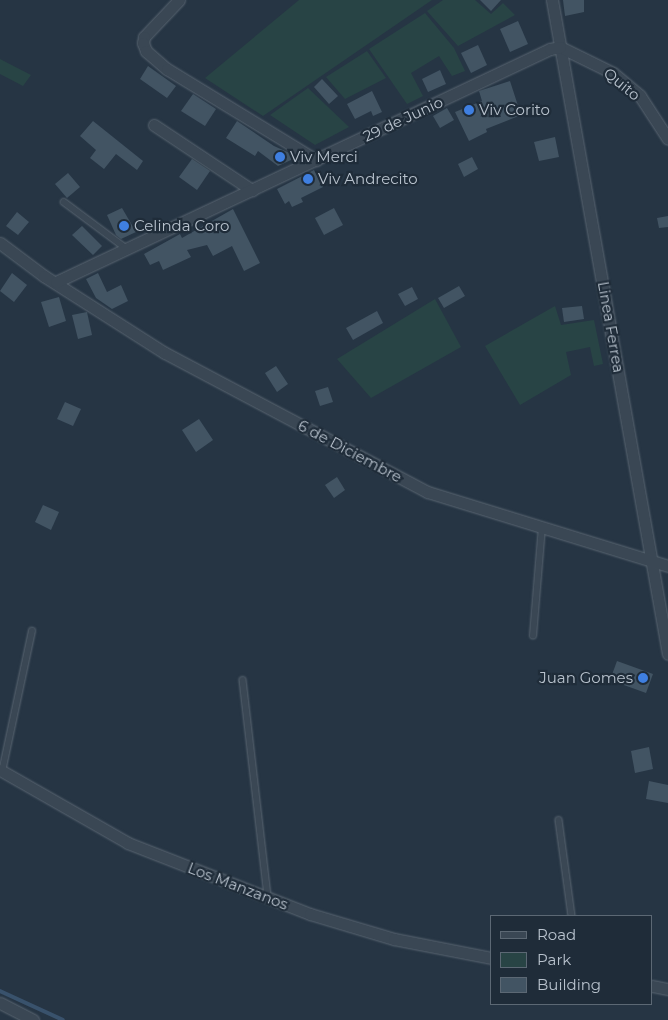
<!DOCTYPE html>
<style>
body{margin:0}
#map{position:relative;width:668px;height:1020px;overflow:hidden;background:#263544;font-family:Montserrat,sans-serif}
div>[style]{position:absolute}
.green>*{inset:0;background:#284445}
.stream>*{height:4px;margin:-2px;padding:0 2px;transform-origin:2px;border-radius:2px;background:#39526c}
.building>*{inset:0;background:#425463}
.roads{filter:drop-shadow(0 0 1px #596571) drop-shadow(0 0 1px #596571)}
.service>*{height:5.5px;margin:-2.75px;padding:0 2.75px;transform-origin:2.75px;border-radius:2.75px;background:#3a4754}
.minor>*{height:11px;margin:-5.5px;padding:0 5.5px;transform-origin:5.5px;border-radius:5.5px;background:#3a4754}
.dots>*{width:14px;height:14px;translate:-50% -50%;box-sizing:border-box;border:2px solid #1f2c39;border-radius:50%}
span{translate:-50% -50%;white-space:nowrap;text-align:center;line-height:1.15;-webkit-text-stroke:4.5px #1f2c39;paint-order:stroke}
.street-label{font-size:15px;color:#b8c2cd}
.poi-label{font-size:15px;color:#b8c2cd}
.left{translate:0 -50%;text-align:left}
.right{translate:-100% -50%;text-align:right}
.legend{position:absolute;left:490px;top:915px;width:162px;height:90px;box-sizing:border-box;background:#1f2c39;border:1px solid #5c6874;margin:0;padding:6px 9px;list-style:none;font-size:15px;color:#b8c2cd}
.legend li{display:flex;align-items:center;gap:10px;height:25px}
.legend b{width:25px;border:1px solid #5c6874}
</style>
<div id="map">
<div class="green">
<div style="clip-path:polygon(299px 0,432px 0,263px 116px,205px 78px)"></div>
<div style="clip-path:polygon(443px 0,475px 0,491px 14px,503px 3px,515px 15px,458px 46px,427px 11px)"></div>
<div style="clip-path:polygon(425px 13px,454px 48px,465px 71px,452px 76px,439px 56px,411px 73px,423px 96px,407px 104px,369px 49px)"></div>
<div style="clip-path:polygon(367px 51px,386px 78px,345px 99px,326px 77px)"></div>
<div style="clip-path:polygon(0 59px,31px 75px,23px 86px,0 74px)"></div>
<div style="clip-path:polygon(308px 88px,349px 127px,315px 145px,270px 115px)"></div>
<div style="clip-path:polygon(435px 299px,461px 347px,371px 398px,337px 359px)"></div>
<div style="clip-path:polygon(555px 306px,561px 325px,594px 320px,603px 364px,594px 366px,590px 347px,566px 352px,571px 375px,520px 405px,485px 346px)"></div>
</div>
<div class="stream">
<div style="left:0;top:991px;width:69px;rotate:24.7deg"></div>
</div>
<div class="building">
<div style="clip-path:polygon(480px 0,501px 0,491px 11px)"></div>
<div style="clip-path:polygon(563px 0,584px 0,584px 12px,565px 16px)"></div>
<div style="clip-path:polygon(518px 21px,528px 44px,510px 52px,500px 29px)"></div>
<div style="clip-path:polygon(478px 45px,487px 65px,471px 73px,461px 53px)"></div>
<div style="clip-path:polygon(148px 66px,176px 86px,167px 98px,140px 79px)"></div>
<div style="clip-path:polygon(440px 70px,446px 84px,428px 92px,422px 79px)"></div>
<div style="clip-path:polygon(322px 79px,338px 96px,329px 104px,314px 87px)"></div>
<div style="clip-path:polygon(510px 81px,521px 115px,486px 129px,487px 132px,469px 141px,455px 112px,482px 101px,479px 91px)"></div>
<div style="clip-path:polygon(372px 91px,382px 112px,373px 116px,371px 111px,355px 119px,347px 104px)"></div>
<div style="clip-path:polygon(193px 94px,216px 109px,205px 126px,181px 111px)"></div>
<div style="clip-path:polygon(447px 108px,454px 120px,440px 128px,433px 116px)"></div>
<div style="clip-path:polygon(93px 121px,143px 161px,137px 170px,116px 154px,104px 169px,90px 158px,96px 150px,80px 136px)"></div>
<div style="clip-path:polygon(237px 121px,274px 146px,292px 154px,291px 160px,278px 166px,258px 151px,255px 156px,226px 138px)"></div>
<div style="clip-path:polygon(555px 137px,559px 157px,539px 161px,534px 142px)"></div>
<div style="clip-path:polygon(472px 157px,478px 169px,464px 177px,458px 164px)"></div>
<div style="clip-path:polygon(192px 159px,210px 171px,197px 190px,179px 177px)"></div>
<div style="clip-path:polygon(314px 170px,323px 187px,301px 198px,303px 202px,292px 207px,289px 201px,285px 204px,277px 189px)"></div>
<div style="clip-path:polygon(68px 173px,80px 187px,67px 198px,55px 184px)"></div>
<div style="clip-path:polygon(122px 208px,136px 232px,121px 239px,116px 235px,107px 215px)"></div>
<div style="clip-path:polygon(334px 208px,343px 225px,324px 235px,315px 218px)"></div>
<div style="clip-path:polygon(233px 209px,260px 263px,244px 271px,232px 246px,213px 256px,207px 245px,187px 250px,191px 257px,163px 270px,159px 261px,150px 265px,144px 254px,180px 234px,182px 238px)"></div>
<div style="clip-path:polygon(17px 212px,29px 222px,18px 235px,6px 226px)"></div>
<div style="clip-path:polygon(668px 216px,668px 227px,659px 228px,657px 218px)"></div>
<div style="clip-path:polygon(82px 226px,102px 246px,93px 255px,72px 235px)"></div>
<div style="clip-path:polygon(12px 273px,27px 285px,14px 302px,0 291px)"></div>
<div style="clip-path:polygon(98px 273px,107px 292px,121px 285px,128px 301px,112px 309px,96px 298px,86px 279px)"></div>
<div style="clip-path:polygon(459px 286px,465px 296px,444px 308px,438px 298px)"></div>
<div style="clip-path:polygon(412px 287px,418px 299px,405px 306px,398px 294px)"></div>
<div style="clip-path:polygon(59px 297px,66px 321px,49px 327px,41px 302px)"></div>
<div style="clip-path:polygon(582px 306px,584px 319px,564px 322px,562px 308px)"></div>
<div style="clip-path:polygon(377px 311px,383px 323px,353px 340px,346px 328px)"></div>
<div style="clip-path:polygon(87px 312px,92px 335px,78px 339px,72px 315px)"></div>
<div style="clip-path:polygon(276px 366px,288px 384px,277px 392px,265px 373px)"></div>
<div style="clip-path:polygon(328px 387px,333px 402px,320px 406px,315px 391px)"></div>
<div style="clip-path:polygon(65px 402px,81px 409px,73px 426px,57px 419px)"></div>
<div style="clip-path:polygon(199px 419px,213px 440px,196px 452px,182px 430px)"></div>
<div style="clip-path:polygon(337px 477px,345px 490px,334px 498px,325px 485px)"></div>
<div style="clip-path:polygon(43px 505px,59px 512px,51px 530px,35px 522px)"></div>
<div style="clip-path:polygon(617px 661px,653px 674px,646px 693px,610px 680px)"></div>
<div style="clip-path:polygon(649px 747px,653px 769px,635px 773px,631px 751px)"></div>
<div style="clip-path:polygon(649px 781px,668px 785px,668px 803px,646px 799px)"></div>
</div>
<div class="roads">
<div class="service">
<div style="left:64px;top:202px;width:79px;rotate:36.7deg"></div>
<div style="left:533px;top:636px;width:109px;rotate:-85.3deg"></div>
<div style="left:243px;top:680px;width:217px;rotate:83.4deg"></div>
<div style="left:2px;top:772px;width:144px;rotate:-78deg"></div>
<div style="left:559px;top:820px;width:97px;rotate:82.3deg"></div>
</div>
<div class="minor">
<div style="left:179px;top:0;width:51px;rotate:133.4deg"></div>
<div style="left:144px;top:37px;width:6px;rotate:99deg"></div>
<div style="left:143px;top:43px;width:9px;rotate:69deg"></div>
<div style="left:146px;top:51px;width:28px;rotate:41deg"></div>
<div style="left:167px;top:69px;width:175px;rotate:31.4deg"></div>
<div style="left:552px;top:0;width:664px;rotate:79.94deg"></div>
<div style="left:560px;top:47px;width:59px;rotate:26.1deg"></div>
<div style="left:613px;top:73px;width:35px;rotate:40deg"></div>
<div style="left:640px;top:96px;width:51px;rotate:56.9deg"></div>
<div style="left:154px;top:125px;width:118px;rotate:33.6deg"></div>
<div style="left:0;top:243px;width:55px;rotate:36.9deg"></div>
<div style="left:44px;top:276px;width:143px;rotate:32.5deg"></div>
<div style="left:165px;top:353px;width:297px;rotate:27.9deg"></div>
<div style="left:428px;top:492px;width:251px;rotate:17.1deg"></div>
<div style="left:56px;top:282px;width:546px;rotate:-25.25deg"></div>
<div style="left:550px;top:49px;width:10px;rotate:-11deg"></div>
<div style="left:0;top:770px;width:147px;rotate:29.7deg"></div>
<div style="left:128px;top:843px;width:195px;rotate:21.3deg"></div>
<div style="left:310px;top:914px;width:88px;rotate:16.6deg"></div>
<div style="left:394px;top:939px;width:100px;rotate:11deg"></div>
<div style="left:652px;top:986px;width:16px;rotate:11deg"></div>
<div style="left:0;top:1003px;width:37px;rotate:27deg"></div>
</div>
</div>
<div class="dots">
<div style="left:469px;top:110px;background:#3f7fe0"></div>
<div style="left:280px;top:157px;background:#3f7fe0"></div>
<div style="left:308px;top:179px;background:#3f7fe0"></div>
<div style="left:124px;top:226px;background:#3f7fe0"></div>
<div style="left:643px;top:678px;background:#3f7fe0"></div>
</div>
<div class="street-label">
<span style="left:622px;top:84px;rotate:39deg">Quito</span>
<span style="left:403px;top:119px;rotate:-25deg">29 de Junio</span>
<span style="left:611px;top:327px;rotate:80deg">Linea Ferrea</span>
<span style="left:350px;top:451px;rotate:28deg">6 de Diciembre</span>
<span style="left:238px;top:886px;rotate:21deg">Los Manzanos</span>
</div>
<div class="poi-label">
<span class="left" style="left:479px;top:110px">Viv Corito</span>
<span class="left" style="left:290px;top:157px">Viv Merci</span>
<span class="left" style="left:318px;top:179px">Viv Andrecito</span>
<span class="left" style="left:134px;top:226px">Celinda Coro</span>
<span class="right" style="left:633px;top:678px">Juan Gomes</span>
</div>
<ul class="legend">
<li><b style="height:6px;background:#3a4754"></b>Road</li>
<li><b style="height:14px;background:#284445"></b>Park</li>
<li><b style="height:14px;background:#425463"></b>Building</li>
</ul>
</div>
